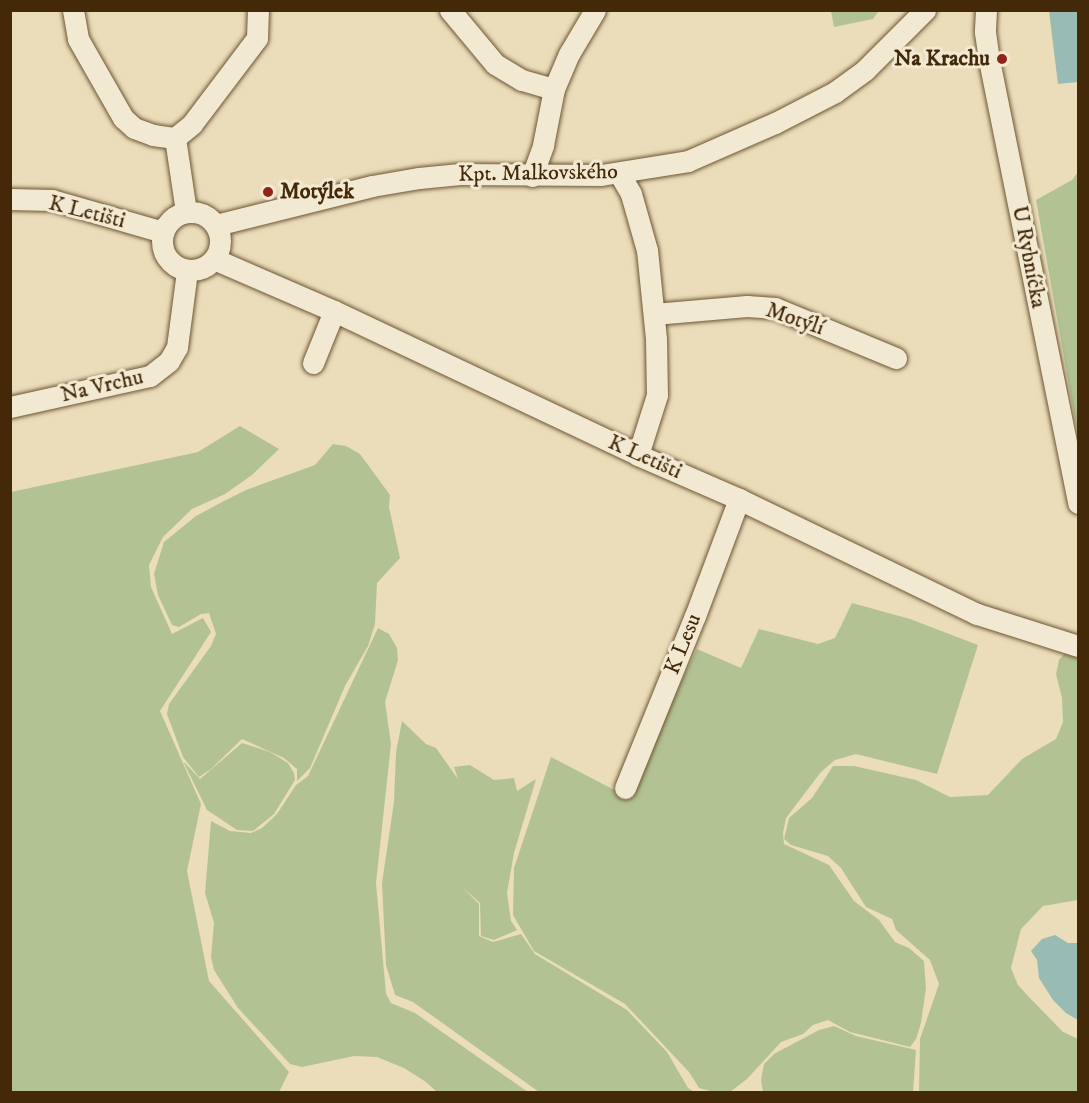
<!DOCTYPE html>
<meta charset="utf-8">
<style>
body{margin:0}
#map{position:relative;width:1089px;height:1103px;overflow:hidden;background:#ebddba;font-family:"IM FELL DW Pica",serif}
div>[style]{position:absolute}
.green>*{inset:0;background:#b3c293}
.water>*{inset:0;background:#98bbb3}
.roads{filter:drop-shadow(0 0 2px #6d5634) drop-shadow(0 0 2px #6d5634)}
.minor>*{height:21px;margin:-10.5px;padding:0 10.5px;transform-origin:10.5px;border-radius:10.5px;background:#f2e9d2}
.minor>.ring{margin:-10.5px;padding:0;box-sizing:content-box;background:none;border:21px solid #f2e9d2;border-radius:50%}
.dots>*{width:16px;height:16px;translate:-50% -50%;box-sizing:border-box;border:3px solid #f2e9d2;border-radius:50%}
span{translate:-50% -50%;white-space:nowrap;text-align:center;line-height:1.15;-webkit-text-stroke:6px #f2e9d2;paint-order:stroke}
.poi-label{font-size:22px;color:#432908;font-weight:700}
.right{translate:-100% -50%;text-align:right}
.left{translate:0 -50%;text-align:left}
.street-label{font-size:22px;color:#432908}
.frame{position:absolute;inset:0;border:12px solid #432908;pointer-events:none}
</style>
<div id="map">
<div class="green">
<div style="clip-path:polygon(831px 11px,831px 10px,879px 11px,873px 19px,834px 27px)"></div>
<div style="clip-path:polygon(1078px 172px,1078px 436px,1036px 200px,1072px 180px)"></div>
<div style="clip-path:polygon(240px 426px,279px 449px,252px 475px,225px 494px,192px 509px,163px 537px,149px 565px,151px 587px,172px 634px,203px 618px,211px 632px,160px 711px,201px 804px,187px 871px,209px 981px,289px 1072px,279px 1092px,11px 1092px,11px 492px,198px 452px)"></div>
<div style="clip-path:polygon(333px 444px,346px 446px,360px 454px,390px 495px,389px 507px,400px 558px,377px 583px,375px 624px,368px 646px,345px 686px,310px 768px,297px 781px,297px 769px,284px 758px,242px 739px,211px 769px,199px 777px,183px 757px,167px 714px,169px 704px,211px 646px,216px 634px,209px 613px,201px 614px,179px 627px,172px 625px,158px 595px,154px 574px,164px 542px,196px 516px,224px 501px,246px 490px,315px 465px)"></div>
<div style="clip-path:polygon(852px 603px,910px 619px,978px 645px,937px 774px,856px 754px,835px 760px,821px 772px,786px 818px,783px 833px,784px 844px,829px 865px,854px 901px,879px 920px,895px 942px,909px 948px,924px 961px,926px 988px,921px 1023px,916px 1039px,910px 1047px,850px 1032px,828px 1020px,813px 1025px,803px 1034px,781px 1042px,747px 1079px,730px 1092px,714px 1092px,699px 1088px,689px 1072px,625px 1004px,534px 951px,513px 915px,514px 868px,551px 757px,626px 796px,697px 649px,741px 668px,759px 629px,818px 644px,835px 638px)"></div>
<div style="clip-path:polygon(378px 628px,389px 634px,397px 648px,398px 660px,385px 702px,391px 744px,376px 883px,386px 994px,391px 1003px,415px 1013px,528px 1092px,437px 1092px,426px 1082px,404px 1068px,377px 1057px,354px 1056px,302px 1067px,290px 1064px,238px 1008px,214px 970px,211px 957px,214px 923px,205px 893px,211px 821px,230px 831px,251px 833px,262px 828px,277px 814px,296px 785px,308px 776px)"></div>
<div style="clip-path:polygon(1065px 653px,1078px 657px,1078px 900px,1043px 906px,1021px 929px,1011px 968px,1018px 985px,1027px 995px,1063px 1032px,1078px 1039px,1078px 1088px,1076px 1092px,919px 1092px,920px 1039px,939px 984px,930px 960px,896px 930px,892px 919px,866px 907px,841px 868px,828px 856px,791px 845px,784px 839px,789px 818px,812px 798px,833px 766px,854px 766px,916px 780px,950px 797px,988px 795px,1022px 759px,1056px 739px,1063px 722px,1062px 698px,1056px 674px,1059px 660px)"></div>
<div style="clip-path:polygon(402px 721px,426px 744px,436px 748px,458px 779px,454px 767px,470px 765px,494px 780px,514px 778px,517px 791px,536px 779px,514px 853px,507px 893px,511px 921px,517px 930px,494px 940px,481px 936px,480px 903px,461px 886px,479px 904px,479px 936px,493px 942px,521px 934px,535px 954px,627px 1010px,667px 1052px,688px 1088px,694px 1092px,539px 1092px,413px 1002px,395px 995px,386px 965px,382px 883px,394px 802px,396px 752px)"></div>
<div style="clip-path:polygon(242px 743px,270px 752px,288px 763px,294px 773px,295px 780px,274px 814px,253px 831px,237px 830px,207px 810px,183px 761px,200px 779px)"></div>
<div style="clip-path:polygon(834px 1026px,856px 1036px,916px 1050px,913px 1092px,763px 1092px,761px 1080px,764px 1064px,774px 1054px,819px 1030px)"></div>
</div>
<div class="water">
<div style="clip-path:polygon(1049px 11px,1078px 11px,1078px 82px,1058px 84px)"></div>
<div style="clip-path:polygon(1055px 935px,1068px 943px,1078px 943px,1078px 1020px,1066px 1013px,1053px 1000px,1039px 978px,1037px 960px,1031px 951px,1042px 939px)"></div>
</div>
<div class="roads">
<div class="minor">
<div style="left:73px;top:10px;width:29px;rotate:80deg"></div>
<div style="left:78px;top:39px;width:91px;rotate:60.3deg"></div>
<div style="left:123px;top:118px;width:15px;rotate:42deg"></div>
<div style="left:134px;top:128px;width:20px;rotate:20deg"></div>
<div style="left:153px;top:135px;width:22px;rotate:8deg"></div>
<div style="left:175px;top:138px;width:22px;rotate:-39deg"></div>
<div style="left:192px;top:124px;width:108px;rotate:-52.9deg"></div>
<div style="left:257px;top:38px;width:28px;rotate:-88deg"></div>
<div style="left:450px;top:10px;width:70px;rotate:50.2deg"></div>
<div style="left:495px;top:64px;width:31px;rotate:31deg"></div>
<div style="left:522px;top:80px;width:33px;rotate:16deg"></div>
<div style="left:986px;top:10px;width:22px;rotate:93deg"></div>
<div style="left:985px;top:32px;width:28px;rotate:82deg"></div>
<div style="left:989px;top:60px;width:452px;rotate:78.6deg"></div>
<div style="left:175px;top:138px;width:75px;rotate:81.5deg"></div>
<div style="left:619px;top:173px;width:24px;rotate:60deg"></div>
<div style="left:631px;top:194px;width:58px;rotate:74.1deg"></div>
<div style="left:647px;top:250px;width:89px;rotate:84.2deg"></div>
<div style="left:656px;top:339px;width:56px;rotate:89deg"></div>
<div style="left:657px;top:395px;width:63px;rotate:107.6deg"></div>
<div style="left:532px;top:176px;width:33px;rotate:-70deg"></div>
<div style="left:543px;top:145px;width:57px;rotate:-78.9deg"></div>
<div style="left:554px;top:89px;width:38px;rotate:-67deg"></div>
<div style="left:569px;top:54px;width:51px;rotate:-59.4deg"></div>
<div style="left:10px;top:199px;width:42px;rotate:1.4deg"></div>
<div style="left:52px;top:200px;width:116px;rotate:16.1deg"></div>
<div class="ring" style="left:162px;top:212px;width:37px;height:37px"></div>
<div style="left:216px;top:225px;width:161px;rotate:-14deg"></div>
<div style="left:372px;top:186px;width:48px;rotate:-9.7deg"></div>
<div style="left:419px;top:178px;width:41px;rotate:-5.6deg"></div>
<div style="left:460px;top:174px;width:141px;rotate:0.4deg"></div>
<div style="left:601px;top:175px;width:88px;rotate:-9.1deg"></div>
<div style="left:688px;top:161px;width:95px;rotate:-23.6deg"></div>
<div style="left:775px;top:123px;width:68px;rotate:-27.3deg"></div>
<div style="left:835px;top:92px;width:37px;rotate:-36deg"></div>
<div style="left:865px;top:70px;width:85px;rotate:-45deg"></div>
<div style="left:214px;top:259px;width:131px;rotate:23.4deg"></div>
<div style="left:334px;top:311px;width:336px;rotate:25.3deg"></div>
<div style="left:638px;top:455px;width:110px;rotate:23.5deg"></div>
<div style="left:739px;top:499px;width:264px;rotate:25.8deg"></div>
<div style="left:977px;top:614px;width:106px;rotate:17.6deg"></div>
<div style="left:654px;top:314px;width:93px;rotate:-4.9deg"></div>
<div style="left:747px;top:306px;width:28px;rotate:4deg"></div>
<div style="left:775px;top:308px;width:131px;rotate:22.5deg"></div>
<div style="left:313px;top:363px;width:56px;rotate:-68deg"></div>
<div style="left:10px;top:407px;width:143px;rotate:-12.5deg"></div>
<div style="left:150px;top:376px;width:24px;rotate:-38deg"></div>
<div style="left:169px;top:361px;width:16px;rotate:-60deg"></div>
<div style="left:177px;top:347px;width:77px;rotate:-82.5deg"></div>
<div style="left:625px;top:788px;width:186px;rotate:-67.9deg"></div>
<div style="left:695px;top:616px;width:125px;rotate:-69.4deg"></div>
</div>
</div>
<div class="dots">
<div style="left:1002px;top:59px;background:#8f2418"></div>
<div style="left:268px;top:192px;background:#8f2418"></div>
</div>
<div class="poi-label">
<span class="right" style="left:990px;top:59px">Na Krachu</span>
<span class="left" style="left:280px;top:192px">Motýlek</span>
</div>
<div class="street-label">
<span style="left:538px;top:173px;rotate:-1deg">Kpt. Malkovského</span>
<span style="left:87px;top:212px;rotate:14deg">K Letišti</span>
<span style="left:1029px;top:257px;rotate:79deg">U Rybníčka</span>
<span style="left:795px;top:319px;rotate:19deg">Motýlí</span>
<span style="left:102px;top:386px;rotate:-13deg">Na Vrchu</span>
<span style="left:645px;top:457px;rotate:24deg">K Letišti</span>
<span style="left:683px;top:644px;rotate:-68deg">K Lesu</span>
</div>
<div class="frame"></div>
</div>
